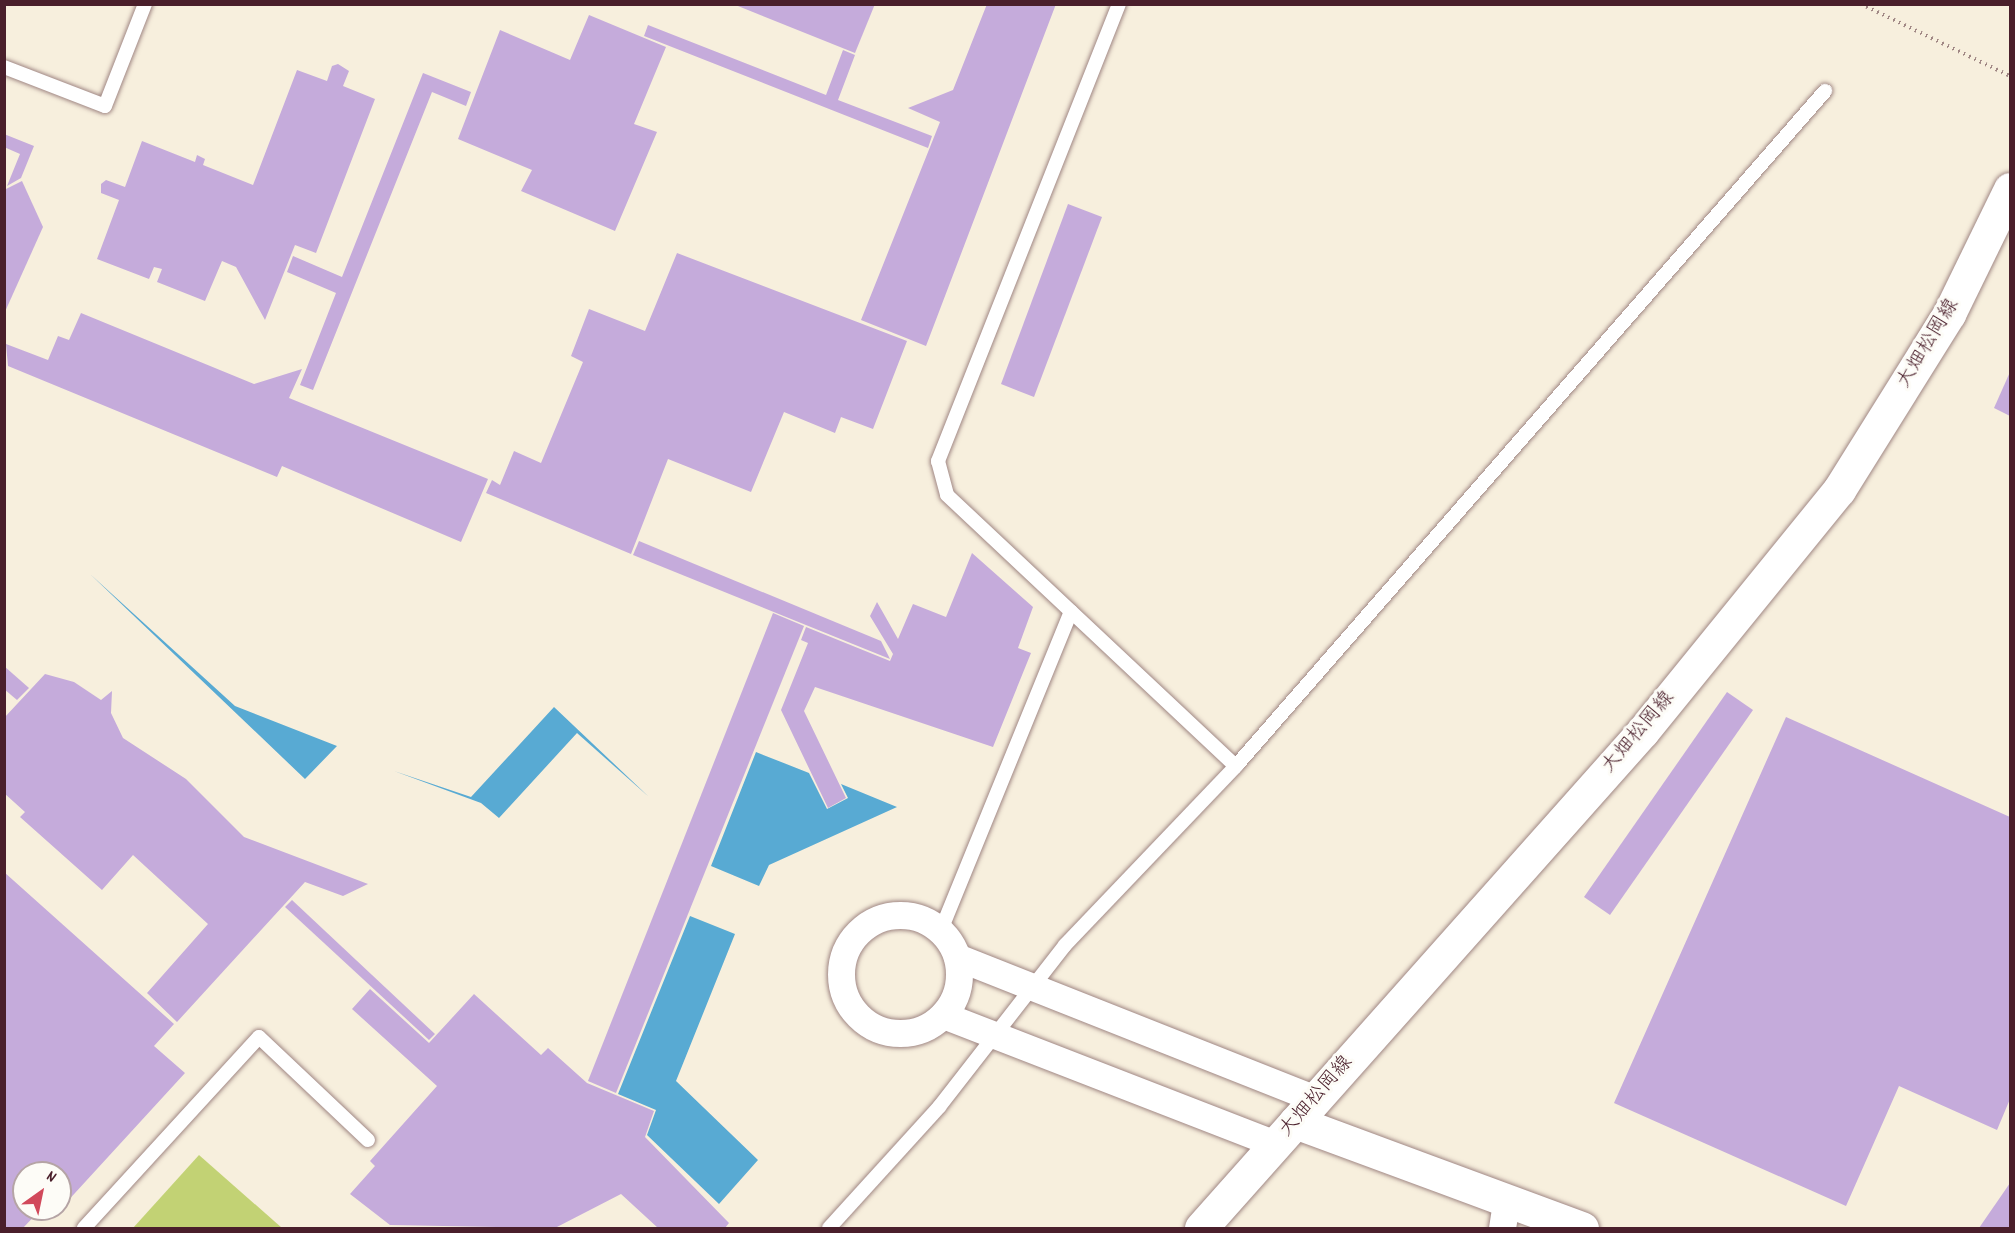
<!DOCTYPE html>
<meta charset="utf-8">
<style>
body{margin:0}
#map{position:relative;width:2015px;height:1233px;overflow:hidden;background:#f7efdd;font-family:Dekko,"Klee One",sans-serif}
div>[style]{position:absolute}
.green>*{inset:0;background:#c2d274}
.water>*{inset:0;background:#58aad3}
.building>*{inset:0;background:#c5abdb}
.path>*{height:4px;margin-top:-2px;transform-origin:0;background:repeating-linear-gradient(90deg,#a08784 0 1.5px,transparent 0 6px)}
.roads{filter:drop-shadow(0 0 2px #a08784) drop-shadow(0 0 2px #a08784)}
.service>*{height:14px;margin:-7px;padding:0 7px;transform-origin:7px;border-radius:7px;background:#fff}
.minor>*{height:27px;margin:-13.5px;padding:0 13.5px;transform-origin:13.5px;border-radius:13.5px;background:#fff}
.minor>.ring{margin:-13.5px;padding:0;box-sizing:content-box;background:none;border:27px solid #fff;border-radius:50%}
.tertiary>*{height:33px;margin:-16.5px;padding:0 16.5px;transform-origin:16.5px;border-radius:16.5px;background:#fff}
.secondary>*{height:33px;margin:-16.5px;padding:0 16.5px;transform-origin:16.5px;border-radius:16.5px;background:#fff}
span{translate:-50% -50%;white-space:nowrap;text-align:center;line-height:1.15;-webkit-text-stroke:6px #fdfcf7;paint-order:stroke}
.street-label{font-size:20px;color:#4a1f2b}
.frame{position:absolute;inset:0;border:6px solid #4a1f2b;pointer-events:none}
.north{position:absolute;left:12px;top:1161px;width:60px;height:60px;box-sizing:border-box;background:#fdfcf7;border:2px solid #b5a4a5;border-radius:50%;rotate:33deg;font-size:16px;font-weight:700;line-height:24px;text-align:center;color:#4a1f2b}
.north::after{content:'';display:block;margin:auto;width:21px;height:27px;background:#d1495b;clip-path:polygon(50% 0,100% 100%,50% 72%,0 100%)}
</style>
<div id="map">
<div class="green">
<div style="clip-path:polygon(199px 1155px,282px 1228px,133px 1228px)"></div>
</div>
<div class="water">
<div style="clip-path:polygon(90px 574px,235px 706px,337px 746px,305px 779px)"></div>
<div style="clip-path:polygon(554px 707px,649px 797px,577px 733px,499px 818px,481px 803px,394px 771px,471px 797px)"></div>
<div style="clip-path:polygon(756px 752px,809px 773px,827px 809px,848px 798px,841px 784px,897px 807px,769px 865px,759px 886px,711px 866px)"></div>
<div style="clip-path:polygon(690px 916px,735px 934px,676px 1081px,758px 1160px,719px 1204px,647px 1135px,656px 1110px,618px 1094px)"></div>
</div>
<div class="building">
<div style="clip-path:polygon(733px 4px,875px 4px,855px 53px)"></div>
<div style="clip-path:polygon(987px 4px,1056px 4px,926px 346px,861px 320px,940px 122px,908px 108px,953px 90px)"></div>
<div style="clip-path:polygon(589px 15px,666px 47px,634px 124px,657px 132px,615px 231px,521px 191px,532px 170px,458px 139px,500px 30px,570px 60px)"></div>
<div style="clip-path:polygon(648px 25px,826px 95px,843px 50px,855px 55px,838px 100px,932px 136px,928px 148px,644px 36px)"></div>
<div style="clip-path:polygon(338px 64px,349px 71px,343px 86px,375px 99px,316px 253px,295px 245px,265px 320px,236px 267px,222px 261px,205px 301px,157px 282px,162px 269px,154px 267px,149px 279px,97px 259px,119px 200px,101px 193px,101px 184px,106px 180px,125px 187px,142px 141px,195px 162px,197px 155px,205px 159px,203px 165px,253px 185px,297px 70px,327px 81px,332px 66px)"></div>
<div style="clip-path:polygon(423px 73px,471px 92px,466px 106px,432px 92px,313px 390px,300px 385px,336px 293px,287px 272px,293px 256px,342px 277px)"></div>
<div style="clip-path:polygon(4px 134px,34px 146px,21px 178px,7px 186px,20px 154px,4px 147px)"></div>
<div style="clip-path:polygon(22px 181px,43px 227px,4px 314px,4px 190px)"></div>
<div style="clip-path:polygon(1068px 204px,1102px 217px,1034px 397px,1001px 384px)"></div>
<div style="clip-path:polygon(677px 253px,907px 341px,873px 429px,841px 417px,835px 433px,784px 412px,751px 492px,668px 459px,631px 554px,486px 493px,492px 480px,500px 485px,514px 451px,541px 463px,583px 362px,571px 356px,589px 309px,645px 331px)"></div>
<div style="clip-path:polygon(81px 313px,254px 384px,302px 369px,289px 398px,488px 479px,461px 542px,282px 466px,277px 477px,8px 366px,6px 344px,48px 360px,58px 336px,69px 340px)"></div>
<div style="clip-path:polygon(2010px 372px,2010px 416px,1994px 408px)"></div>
<div style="clip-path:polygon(639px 541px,881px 641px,890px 659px,633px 555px)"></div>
<div style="clip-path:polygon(972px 553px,1033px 607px,1018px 648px,1031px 653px,993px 747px,815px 687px,804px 711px,846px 798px,828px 808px,781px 710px,808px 643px,801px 640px,806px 627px,890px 661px,893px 654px,870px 616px,877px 602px,898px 639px,913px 604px,946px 617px)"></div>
<div style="clip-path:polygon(773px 613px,804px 626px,616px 1093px,588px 1081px)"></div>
<div style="clip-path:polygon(4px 666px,29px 688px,17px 700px,4px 689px)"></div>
<div style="clip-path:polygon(45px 674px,74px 682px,101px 700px,112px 691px,111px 713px,123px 738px,186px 779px,244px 837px,368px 884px,343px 896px,305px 882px,177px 1022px,147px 993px,208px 924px,133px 855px,102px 890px,20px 817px,25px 812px,4px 793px,4px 718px)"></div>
<div style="clip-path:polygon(1727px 692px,1753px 710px,1610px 915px,1584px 897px)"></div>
<div style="clip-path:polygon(1786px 717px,2010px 817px,2010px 1099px,1997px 1130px,1899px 1086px,1846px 1206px,1614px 1103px)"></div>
<div style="clip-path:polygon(4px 872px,174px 1024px,154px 1046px,185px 1073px,53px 1217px,45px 1209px,60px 1209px,60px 1173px,24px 1173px,24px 1209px,41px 1209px,23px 1228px,4px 1228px)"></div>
<div style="clip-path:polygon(292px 900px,435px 1034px,429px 1040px,285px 907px)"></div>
<div style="clip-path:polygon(370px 989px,429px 1043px,474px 994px,541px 1055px,548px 1048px,587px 1083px,654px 1111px,645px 1137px,729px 1223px,725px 1228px,658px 1228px,621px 1194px,555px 1228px,390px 1225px,350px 1194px,375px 1166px,370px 1161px,437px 1086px,352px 1009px)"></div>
<div style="clip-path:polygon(2010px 1183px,2010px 1228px,1979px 1228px)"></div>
</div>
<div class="path">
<div style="left:1861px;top:4px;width:165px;rotate:25.8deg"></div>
</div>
<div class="roads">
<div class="service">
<div style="left:1119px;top:4px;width:492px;rotate:111.6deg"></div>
<div style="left:938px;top:461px;width:35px;rotate:75deg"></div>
<div style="left:947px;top:495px;width:396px;rotate:43.2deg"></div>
<div style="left:4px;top:67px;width:108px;rotate:21.1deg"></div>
<div style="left:105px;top:106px;width:110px;rotate:-68.6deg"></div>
<div style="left:941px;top:930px;width:344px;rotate:-67.8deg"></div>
<div style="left:84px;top:1228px;width:259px;rotate:-47.5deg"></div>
<div style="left:259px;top:1037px;width:150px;rotate:43.4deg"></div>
<div style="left:829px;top:1228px;width:164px;rotate:-47.7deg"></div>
<div style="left:939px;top:1107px;width:205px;rotate:-52.1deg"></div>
<div style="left:1065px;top:945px;width:248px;rotate:-46.3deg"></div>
<div style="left:1236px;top:766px;width:896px;rotate:-48.89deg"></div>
</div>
<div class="minor">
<div class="ring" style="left:841px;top:915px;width:91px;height:91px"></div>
<div style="left:957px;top:957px;width:385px;rotate:21.6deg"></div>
<div style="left:943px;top:1015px;width:356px;rotate:21.2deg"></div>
<div style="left:1502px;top:1228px;width:30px;rotate:-81deg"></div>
</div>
<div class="tertiary">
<div style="left:1295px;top:1122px;width:306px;rotate:20.3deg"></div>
</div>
<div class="secondary">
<div style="left:1201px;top:1228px;width:665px;rotate:-48.35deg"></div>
<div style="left:1643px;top:731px;width:311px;rotate:-50.9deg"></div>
<div style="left:1839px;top:490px;width:208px;rotate:-58deg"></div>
<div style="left:1949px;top:314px;width:139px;rotate:-64deg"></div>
</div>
</div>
<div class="street-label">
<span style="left:1929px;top:344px;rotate:-59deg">大畑松岡線</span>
<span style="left:1639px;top:733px;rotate:-50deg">大畑松岡線</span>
<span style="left:1317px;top:1097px;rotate:-49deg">大畑松岡線</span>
</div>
<div class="frame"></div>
<div class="north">N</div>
</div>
